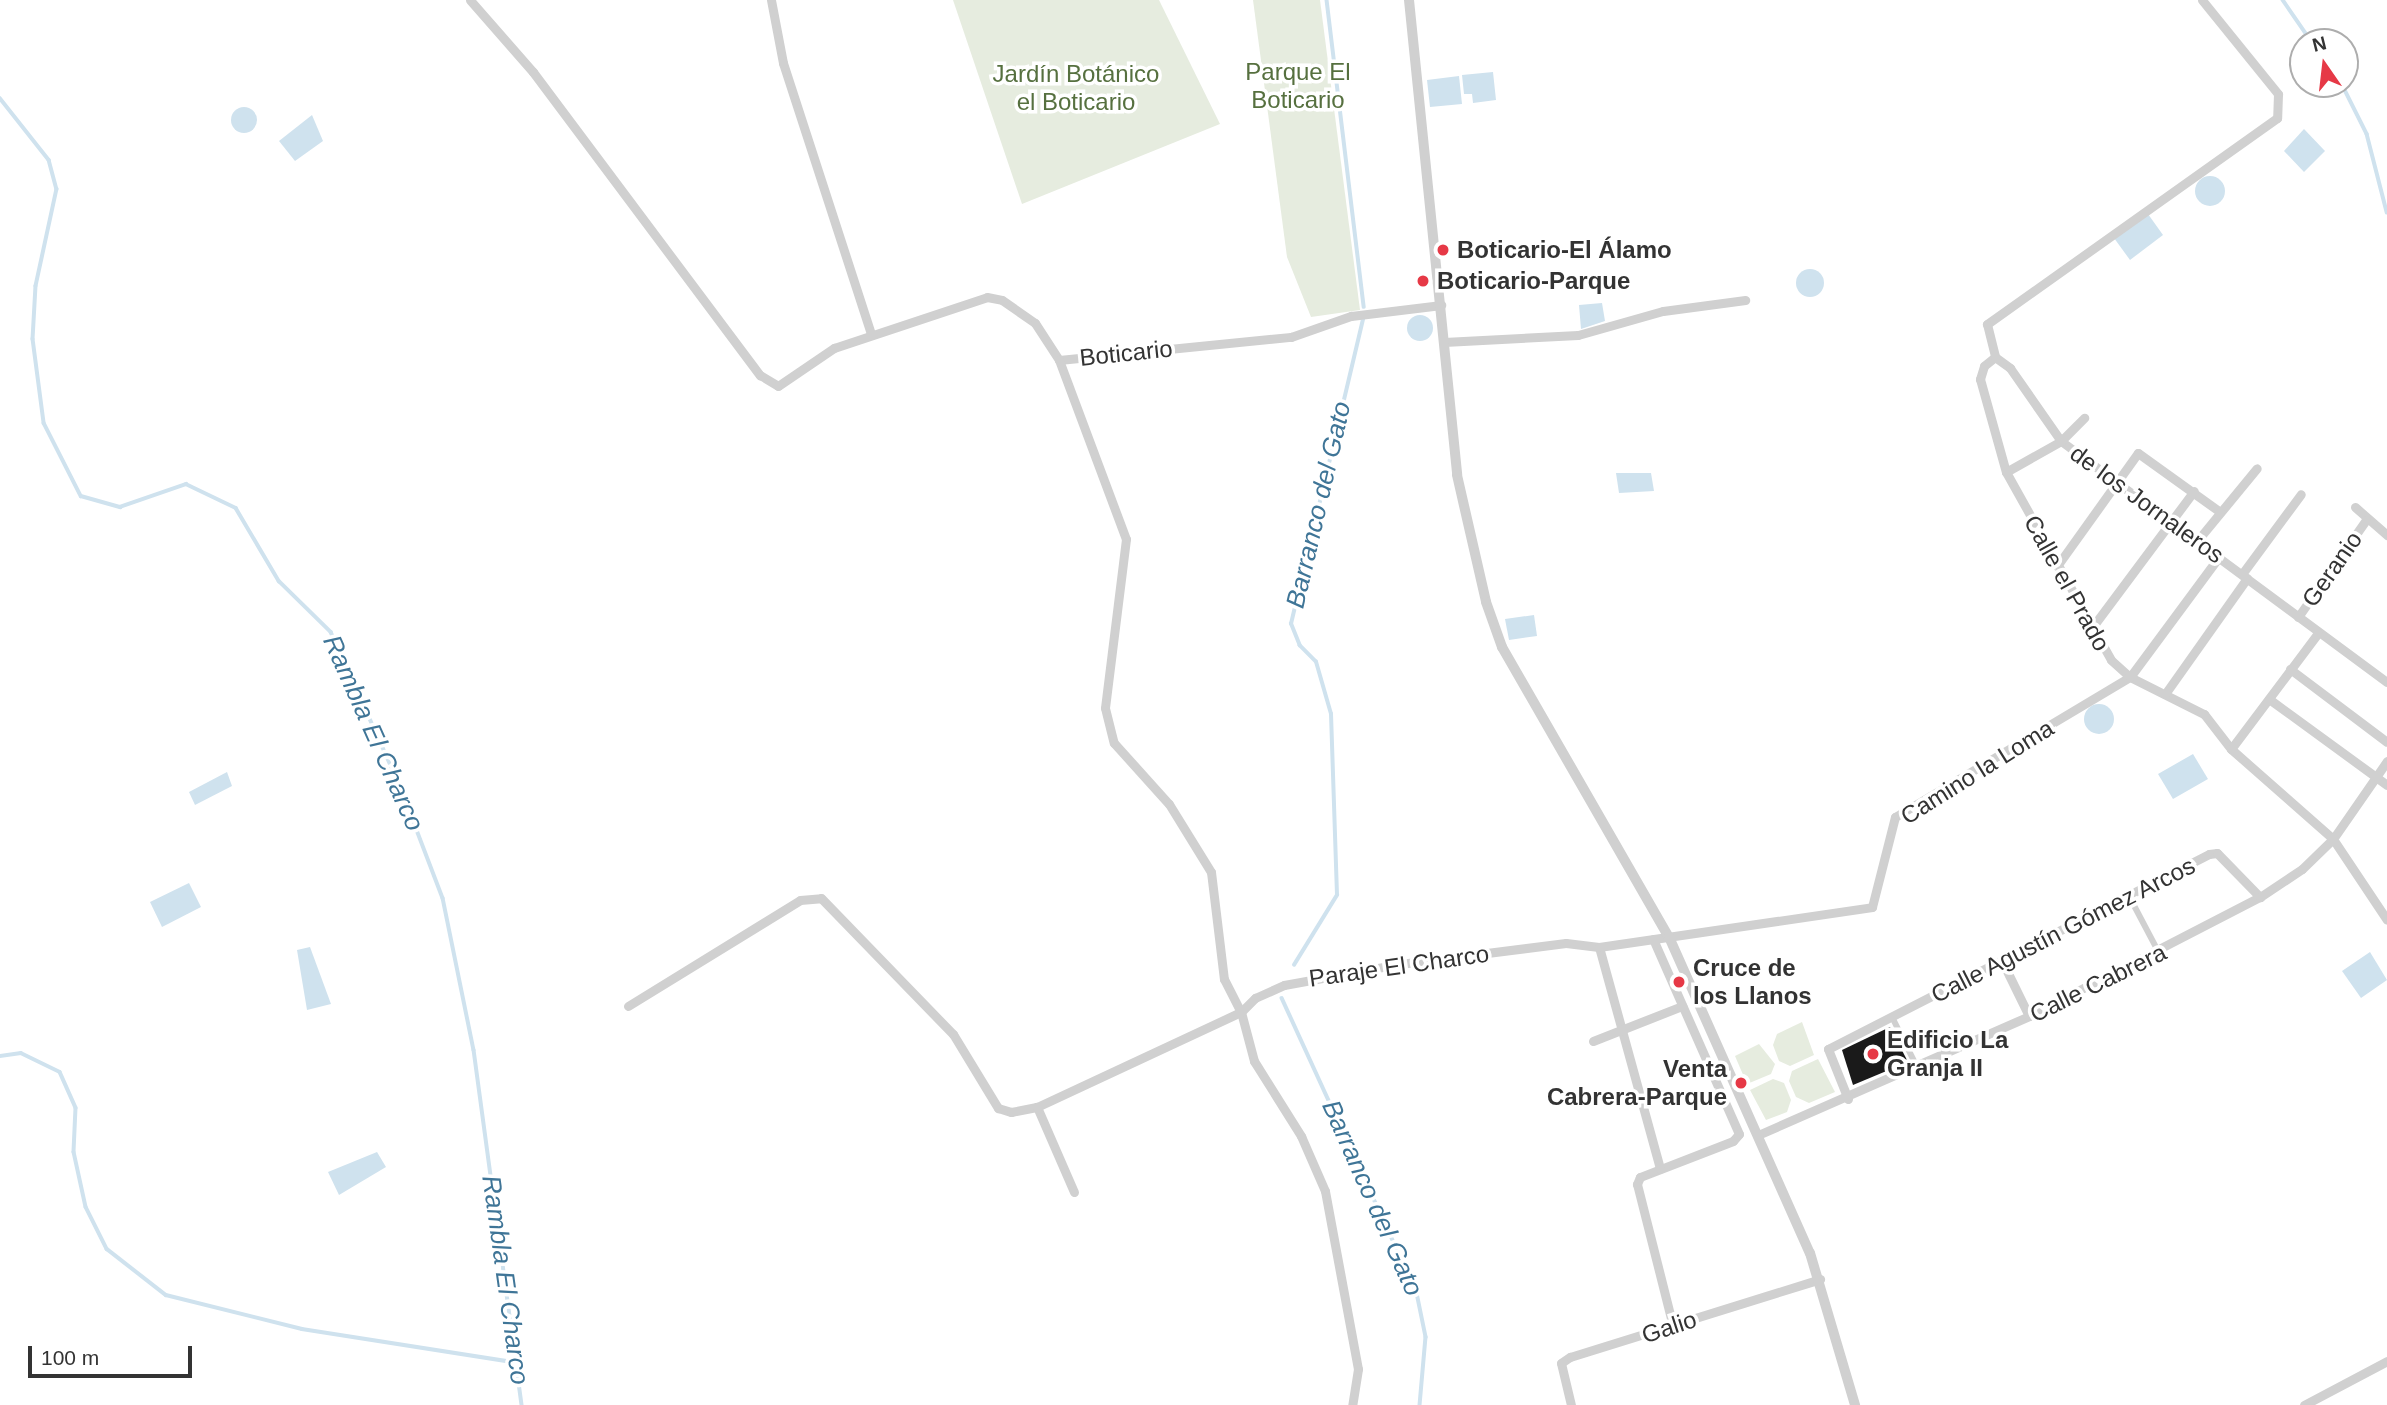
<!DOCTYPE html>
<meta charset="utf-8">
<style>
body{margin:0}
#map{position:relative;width:2387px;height:1405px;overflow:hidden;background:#fff;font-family:Helvetica,sans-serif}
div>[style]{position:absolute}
.green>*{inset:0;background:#e6ecdf}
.water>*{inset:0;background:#cfe2ee}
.round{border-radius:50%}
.stream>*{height:3.5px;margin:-1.75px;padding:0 1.75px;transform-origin:1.75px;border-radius:1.75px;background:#cfe2ee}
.building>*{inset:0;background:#1a1a1a}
.pedestrian>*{height:6px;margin:-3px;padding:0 3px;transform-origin:3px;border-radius:3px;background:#d0d0d0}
.minor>*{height:9px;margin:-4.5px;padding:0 4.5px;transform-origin:4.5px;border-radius:4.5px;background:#d0d0d0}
.tertiary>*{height:10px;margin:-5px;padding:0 5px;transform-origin:5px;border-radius:5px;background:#d0d0d0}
.dots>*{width:19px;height:19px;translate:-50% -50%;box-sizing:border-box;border:4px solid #fff;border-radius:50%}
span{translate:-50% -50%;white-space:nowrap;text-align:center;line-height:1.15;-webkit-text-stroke:7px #fff;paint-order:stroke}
.park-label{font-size:24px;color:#56703f}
.poi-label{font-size:24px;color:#333;font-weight:700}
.left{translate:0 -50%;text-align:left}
.right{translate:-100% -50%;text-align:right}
.street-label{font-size:24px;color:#333}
.water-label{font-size:26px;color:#3f7597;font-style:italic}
.north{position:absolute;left:2289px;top:28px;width:70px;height:70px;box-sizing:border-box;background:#fff;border:2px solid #adadad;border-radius:50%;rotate:346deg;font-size:19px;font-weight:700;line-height:28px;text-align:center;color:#333}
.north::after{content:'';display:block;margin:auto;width:24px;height:32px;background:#e63946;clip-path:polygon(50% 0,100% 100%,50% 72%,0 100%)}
.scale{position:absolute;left:28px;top:1346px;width:164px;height:32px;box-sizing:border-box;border:4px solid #333;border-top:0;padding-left:9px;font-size:21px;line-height:24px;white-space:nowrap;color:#333;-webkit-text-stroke:5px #fff;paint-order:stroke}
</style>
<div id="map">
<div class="green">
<div style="clip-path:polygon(953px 0,1159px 0,1220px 124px,1022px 204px)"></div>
<div style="clip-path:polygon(1253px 0,1320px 0,1360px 310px,1311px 317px,1287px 257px)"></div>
<div style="clip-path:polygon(1802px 1022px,1814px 1055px,1790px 1066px,1779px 1061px,1773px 1045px,1777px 1034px)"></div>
<div style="clip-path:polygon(1759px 1044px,1775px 1064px,1771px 1074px,1747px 1084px,1735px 1056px)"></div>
<div style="clip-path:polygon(1818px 1059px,1835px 1092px,1809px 1103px,1796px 1097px,1789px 1081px,1792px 1071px)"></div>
<div style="clip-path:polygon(1773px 1079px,1784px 1083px,1791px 1100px,1787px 1112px,1766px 1120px,1750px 1090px)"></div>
</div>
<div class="water">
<div style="clip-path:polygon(1493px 72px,1496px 100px,1473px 103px,1472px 94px,1464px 94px,1462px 75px)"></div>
<div style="clip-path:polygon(1459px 76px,1462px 104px,1430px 107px,1427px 80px)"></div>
<div class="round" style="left:231px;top:107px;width:26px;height:26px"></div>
<div style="clip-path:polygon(312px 115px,323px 141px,295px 161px,279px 141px)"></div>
<div style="clip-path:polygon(2304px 129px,2325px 151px,2304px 172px,2284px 151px)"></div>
<div class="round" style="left:2195px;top:176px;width:30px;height:30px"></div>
<div style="clip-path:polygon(2148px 214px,2163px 235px,2130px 260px,2114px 238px)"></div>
<div class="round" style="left:1796px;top:269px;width:28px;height:28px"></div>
<div style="clip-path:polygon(1602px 303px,1605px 321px,1581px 329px,1579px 305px)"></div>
<div class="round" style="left:1407px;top:315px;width:26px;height:26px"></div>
<div style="clip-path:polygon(1616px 473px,1651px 473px,1654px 491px,1619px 493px)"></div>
<div style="clip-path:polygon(1534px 615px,1537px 636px,1509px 640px,1505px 619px)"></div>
<div class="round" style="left:2084px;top:704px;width:30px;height:30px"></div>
<div style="clip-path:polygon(2193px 754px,2208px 779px,2173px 799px,2158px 774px)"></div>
<div style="clip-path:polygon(227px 772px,232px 786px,195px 805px,189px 792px)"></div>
<div style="clip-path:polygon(189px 883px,201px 907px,162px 927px,150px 902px)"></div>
<div style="clip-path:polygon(310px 947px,331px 1004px,307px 1010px,297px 950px)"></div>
<div style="clip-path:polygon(2370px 952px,2387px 980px,2361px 998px,2342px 971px)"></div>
<div style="clip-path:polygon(377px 1152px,386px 1167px,339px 1195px,328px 1172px)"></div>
</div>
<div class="stream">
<div style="left:1327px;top:0;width:309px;rotate:83.1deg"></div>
<div style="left:2283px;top:0;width:51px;rotate:55.4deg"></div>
<div style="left:2342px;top:84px;width:56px;rotate:63.4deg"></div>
<div style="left:2367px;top:134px;width:81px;rotate:75.6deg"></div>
<div style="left:0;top:98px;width:79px;rotate:51.7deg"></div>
<div style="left:49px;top:160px;width:30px;rotate:75deg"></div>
<div style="left:57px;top:189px;width:99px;rotate:102.2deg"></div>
<div style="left:36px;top:286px;width:53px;rotate:93.2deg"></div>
<div style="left:33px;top:339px;width:85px;rotate:82.5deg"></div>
<div style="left:44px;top:423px;width:82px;rotate:63.1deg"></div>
<div style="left:81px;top:496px;width:41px;rotate:15.8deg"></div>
<div style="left:120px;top:507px;width:70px;rotate:-19.2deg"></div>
<div style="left:186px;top:484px;width:55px;rotate:25.6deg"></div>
<div style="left:236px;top:508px;width:85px;rotate:59.5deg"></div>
<div style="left:279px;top:581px;width:73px;rotate:44.4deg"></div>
<div style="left:331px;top:632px;width:166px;rotate:65.8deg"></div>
<div style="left:399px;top:783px;width:123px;rotate:69.1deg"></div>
<div style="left:443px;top:898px;width:155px;rotate:78.5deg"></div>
<div style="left:474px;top:1050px;width:358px;rotate:82.3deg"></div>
<div style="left:1294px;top:965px;width:82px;rotate:-58.4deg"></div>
<div style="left:1337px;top:895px;width:181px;rotate:-91.9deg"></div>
<div style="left:1331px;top:714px;width:54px;rotate:-106.1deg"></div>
<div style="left:1316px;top:662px;width:23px;rotate:-135deg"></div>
<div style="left:1300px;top:646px;width:24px;rotate:-112deg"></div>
<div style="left:1291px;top:624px;width:313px;rotate:-76.7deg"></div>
<div style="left:1282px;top:998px;width:324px;rotate:65.4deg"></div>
<div style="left:1417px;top:1293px;width:45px;rotate:78.4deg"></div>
<div style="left:1426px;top:1337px;width:68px;rotate:95deg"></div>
<div style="left:0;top:1056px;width:21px;rotate:-8deg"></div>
<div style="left:21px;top:1053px;width:43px;rotate:26deg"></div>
<div style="left:60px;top:1072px;width:39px;rotate:66deg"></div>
<div style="left:76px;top:1108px;width:44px;rotate:92.6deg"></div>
<div style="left:74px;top:1152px;width:56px;rotate:77.7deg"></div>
<div style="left:86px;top:1207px;width:47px;rotate:63.4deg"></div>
<div style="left:107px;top:1249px;width:75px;rotate:37.9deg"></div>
<div style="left:166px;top:1295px;width:140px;rotate:14deg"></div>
<div style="left:302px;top:1329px;width:214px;rotate:8.9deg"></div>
</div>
<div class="building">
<div style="clip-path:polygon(1890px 1027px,1908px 1062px,1853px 1085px,1842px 1050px)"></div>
</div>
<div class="pedestrian">
<div style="left:2129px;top:896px;width:64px;rotate:62.2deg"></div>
<div style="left:1892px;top:1017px;width:58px;rotate:63.4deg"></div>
</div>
<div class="minor">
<div style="left:470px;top:0;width:96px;rotate:48.8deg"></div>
<div style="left:533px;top:72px;width:379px;rotate:53.2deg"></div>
<div style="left:760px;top:375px;width:21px;rotate:31deg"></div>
<div style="left:778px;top:386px;width:68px;rotate:-34.2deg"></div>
<div style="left:834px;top:348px;width:161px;rotate:-18.4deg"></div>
<div style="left:987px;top:297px;width:15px;rotate:11deg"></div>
<div style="left:1002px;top:300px;width:40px;rotate:34.9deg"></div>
<div style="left:1035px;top:323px;width:44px;rotate:57deg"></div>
<div style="left:1059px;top:360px;width:233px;rotate:-5.7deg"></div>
<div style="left:1291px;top:337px;width:64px;rotate:-19.3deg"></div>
<div style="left:1351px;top:316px;width:91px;rotate:-7deg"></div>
<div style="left:771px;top:0;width:64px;rotate:79.2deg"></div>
<div style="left:783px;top:63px;width:285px;rotate:72deg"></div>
<div style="left:2202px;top:0;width:121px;rotate:51deg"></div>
<div style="left:2278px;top:94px;width:24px;rotate:92deg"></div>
<div style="left:2277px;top:118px;width:356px;rotate:144.6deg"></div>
<div style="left:1987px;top:324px;width:34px;rotate:76deg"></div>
<div style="left:1995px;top:357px;width:14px;rotate:141deg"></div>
<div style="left:1984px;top:366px;width:14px;rotate:107deg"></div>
<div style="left:1980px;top:379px;width:97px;rotate:74.4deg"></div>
<div style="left:2006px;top:472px;width:215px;rotate:60.8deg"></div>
<div style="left:2111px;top:660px;width:25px;rotate:42deg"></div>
<div style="left:2130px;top:677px;width:83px;rotate:26.6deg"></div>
<div style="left:2204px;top:714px;width:44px;rotate:52.4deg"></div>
<div style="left:2231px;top:749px;width:136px;rotate:41.4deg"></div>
<div style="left:2333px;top:839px;width:97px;rotate:56.3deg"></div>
<div style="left:1444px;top:342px;width:134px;rotate:-3deg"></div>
<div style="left:1578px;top:335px;width:88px;rotate:-15.8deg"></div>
<div style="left:1663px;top:311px;width:83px;rotate:-7.6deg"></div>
<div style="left:1995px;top:357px;width:19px;rotate:36deg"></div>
<div style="left:2010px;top:368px;width:89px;rotate:55.1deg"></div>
<div style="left:2061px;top:441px;width:405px;rotate:36.5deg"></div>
<div style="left:1059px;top:360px;width:191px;rotate:69.5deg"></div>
<div style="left:1126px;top:539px;width:170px;rotate:97.1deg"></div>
<div style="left:1105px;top:708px;width:36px;rotate:76deg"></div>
<div style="left:1114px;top:743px;width:82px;rotate:48deg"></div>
<div style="left:1169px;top:804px;width:80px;rotate:58.3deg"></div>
<div style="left:1211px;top:872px;width:108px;rotate:83.1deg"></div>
<div style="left:1224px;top:979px;width:37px;rotate:63deg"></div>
<div style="left:1241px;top:1012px;width:51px;rotate:75.1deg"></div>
<div style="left:1254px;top:1061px;width:89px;rotate:57.9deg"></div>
<div style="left:1301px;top:1136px;width:60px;rotate:66.4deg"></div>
<div style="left:1325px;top:1191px;width:181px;rotate:79.5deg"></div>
<div style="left:1358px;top:1369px;width:36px;rotate:99deg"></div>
<div style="left:2006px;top:472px;width:63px;rotate:-29.4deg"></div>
<div style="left:2061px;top:441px;width:33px;rotate:-45deg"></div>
<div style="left:2355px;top:507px;width:43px;rotate:41.2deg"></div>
<div style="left:2197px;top:541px;width:94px;rotate:-50.6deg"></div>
<div style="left:2057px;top:566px;width:139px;rotate:-54.4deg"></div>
<div style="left:2138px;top:453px;width:101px;rotate:35.7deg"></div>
<div style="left:2242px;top:574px;width:99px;rotate:-53.6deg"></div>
<div style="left:2298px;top:617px;width:118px;rotate:-55deg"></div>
<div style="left:2091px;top:629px;width:172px;rotate:-53.3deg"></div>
<div style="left:2290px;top:669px;width:121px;rotate:37deg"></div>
<div style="left:2165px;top:694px;width:142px;rotate:-54.7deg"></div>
<div style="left:2269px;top:699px;width:146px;rotate:36.1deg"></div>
<div style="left:2231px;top:749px;width:145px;rotate:-53.1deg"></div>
<div style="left:1653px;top:939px;width:213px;rotate:66.2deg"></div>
<div style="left:1739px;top:1134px;width:9px;rotate:131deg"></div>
<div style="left:1733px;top:1141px;width:100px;rotate:158.8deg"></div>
<div style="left:1640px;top:1177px;width:8px;rotate:113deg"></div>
<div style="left:1637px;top:1184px;width:146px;rotate:75.8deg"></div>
<div style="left:1599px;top:947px;width:230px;rotate:74.6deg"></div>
<div style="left:2003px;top:963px;width:59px;rotate:63.9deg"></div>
<div style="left:628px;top:1006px;width:202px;rotate:-31.6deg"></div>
<div style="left:800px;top:900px;width:21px;rotate:-5deg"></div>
<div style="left:821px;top:898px;width:190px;rotate:45.9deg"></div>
<div style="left:953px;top:1034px;width:87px;rotate:58.7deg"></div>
<div style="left:998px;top:1108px;width:14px;rotate:17deg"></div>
<div style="left:1011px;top:1112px;width:26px;rotate:-11deg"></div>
<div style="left:1593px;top:1041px;width:96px;rotate:-21.5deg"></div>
<div style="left:1848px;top:1099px;width:54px;rotate:-111.8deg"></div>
<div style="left:1828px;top:1049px;width:428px;rotate:-27.1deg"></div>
<div style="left:2209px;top:854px;width:8px;rotate:-7deg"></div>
<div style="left:2217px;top:853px;width:62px;rotate:45.7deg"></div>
<div style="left:1758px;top:1135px;width:296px;rotate:-23.7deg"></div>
<div style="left:2029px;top:1016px;width:260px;rotate:-27.3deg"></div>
<div style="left:2260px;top:897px;width:50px;rotate:-33.7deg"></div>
<div style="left:2302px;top:869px;width:43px;rotate:-44.1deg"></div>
<div style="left:2333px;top:839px;width:95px;rotate:-55.3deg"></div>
<div style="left:1074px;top:1192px;width:93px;rotate:-113.5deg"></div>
<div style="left:1037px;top:1107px;width:225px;rotate:-25deg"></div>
<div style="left:1241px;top:1012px;width:20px;rotate:-45deg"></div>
<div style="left:1255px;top:998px;width:32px;rotate:-24deg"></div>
<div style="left:1284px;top:985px;width:118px;rotate:-10.3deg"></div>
<div style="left:1400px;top:964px;width:167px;rotate:-7.2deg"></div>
<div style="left:1566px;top:943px;width:33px;rotate:7deg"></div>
<div style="left:1599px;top:947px;width:276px;rotate:-8.3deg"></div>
<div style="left:1872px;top:907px;width:93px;rotate:-75.7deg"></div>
<div style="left:1895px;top:817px;width:274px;rotate:-30.8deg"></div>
<div style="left:2130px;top:677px;width:148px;rotate:-53.5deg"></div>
<div style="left:1571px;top:1405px;width:43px;rotate:-103.4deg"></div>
<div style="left:1561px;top:1363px;width:11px;rotate:-34deg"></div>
<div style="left:1570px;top:1357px;width:262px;rotate:-17.3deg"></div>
<div style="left:2304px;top:1405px;width:94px;rotate:-27.9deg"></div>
</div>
<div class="tertiary">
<div style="left:1409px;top:0;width:477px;rotate:84.2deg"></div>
<div style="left:1457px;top:475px;width:130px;rotate:77.1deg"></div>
<div style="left:1486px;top:602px;width:48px;rotate:70.4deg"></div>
<div style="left:1502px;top:647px;width:335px;rotate:60.1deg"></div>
<div style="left:1669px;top:937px;width:346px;rotate:66deg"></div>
<div style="left:1810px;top:1253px;width:159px;rotate:73.5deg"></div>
</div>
<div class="dots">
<div style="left:1443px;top:250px;background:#e63946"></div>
<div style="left:1423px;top:281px;background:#e63946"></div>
<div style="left:1679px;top:982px;background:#e63946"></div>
<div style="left:1873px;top:1054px;background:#e63946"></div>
<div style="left:1741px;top:1083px;background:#e63946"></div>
</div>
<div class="park-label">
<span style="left:1298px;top:86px">Parque El<br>Boticario</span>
<span style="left:1076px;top:88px">Jardín Botánico<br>el Boticario</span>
</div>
<div class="poi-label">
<span class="left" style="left:1457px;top:250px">Boticario-El Álamo</span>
<span class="left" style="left:1437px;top:281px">Boticario-Parque</span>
<span class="left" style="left:1693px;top:982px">Cruce de<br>los Llanos</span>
<span class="left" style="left:1887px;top:1054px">Edificio La<br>Granja II</span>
<span class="right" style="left:1727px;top:1083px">Venta<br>Cabrera-Parque</span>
</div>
<div class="street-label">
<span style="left:1126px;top:353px;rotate:-6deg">Boticario</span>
<span style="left:2147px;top:504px;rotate:36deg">de los Jornaleros</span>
<span style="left:2332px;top:569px;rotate:-55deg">Geranio</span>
<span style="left:2067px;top:583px;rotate:61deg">Calle el Prado</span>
<span style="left:1977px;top:772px;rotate:-32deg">Camino la Loma</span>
<span style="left:2063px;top:930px;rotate:-27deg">Calle Agustín Gómez Arcos</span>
<span style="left:1399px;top:966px;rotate:-8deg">Paraje El Charco</span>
<span style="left:2098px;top:983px;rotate:-26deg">Calle Cabrera</span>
<span style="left:1669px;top:1327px;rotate:-18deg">Galio</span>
</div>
<div class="water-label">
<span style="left:1319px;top:505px;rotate:-77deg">Barranco del Gato</span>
<span style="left:373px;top:733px;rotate:66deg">Rambla El Charco</span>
<span style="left:1372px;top:1198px;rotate:66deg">Barranco del Gato</span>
<span style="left:505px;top:1280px;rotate:82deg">Rambla El Charco</span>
</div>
<div class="north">N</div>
<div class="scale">100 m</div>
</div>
